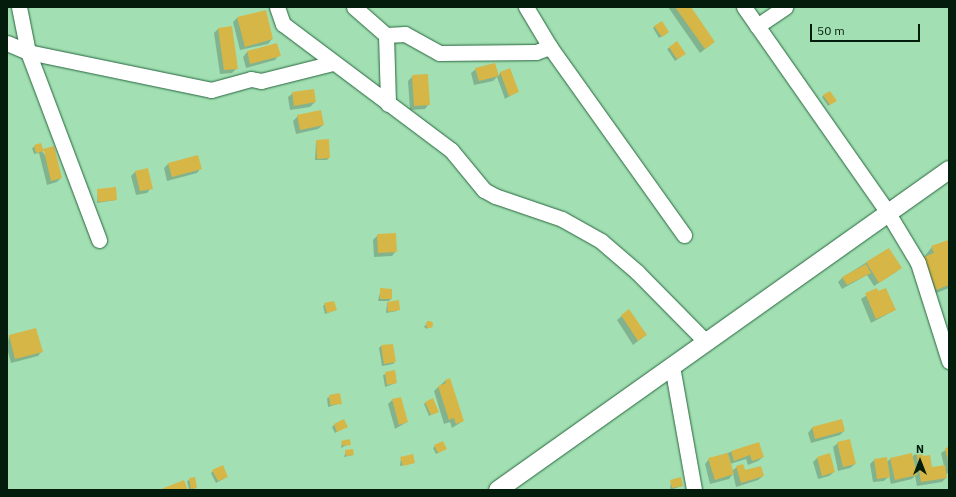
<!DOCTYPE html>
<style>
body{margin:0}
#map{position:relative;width:956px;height:497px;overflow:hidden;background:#a2e0b3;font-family:"IBM Plex Sans",sans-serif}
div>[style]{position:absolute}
.shadow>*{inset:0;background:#0003}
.building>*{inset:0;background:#d7b648}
.round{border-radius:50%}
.roads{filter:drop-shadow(0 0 1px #28653e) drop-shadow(0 0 1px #28653e)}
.minor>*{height:15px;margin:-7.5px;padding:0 7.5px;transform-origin:7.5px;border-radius:7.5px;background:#fff}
.tertiary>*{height:18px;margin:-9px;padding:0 9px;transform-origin:9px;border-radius:9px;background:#fff}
span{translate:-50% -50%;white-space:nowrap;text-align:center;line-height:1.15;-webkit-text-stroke:3px #a2e0b3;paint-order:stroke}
.frame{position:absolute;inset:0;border:8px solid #031c0c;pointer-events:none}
.north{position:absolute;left:900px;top:441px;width:40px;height:40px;-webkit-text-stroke:3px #a2e0b3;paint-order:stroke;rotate:0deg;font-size:11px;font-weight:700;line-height:16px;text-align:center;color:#031c0c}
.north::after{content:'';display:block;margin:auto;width:14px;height:18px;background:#031c0c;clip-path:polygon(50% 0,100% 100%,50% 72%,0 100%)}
.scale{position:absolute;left:810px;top:24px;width:110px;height:18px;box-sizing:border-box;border:2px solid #031c0c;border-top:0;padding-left:5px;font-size:12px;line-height:14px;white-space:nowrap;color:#031c0c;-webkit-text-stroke:3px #a2e0b3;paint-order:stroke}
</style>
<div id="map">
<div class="shadow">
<div style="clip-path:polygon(668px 7px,689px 7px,714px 42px,700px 53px)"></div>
<div style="clip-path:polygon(238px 17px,272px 39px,268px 44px,240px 50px,233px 22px)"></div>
<div style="clip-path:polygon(655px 26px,666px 34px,659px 38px,653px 28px)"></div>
<div style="clip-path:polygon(219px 28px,237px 68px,232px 73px,220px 74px,214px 33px)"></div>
<div style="clip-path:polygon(677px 43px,682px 56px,675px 61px,667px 49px)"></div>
<div style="clip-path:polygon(247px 52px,279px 55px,275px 60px,246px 68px,243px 57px)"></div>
<div style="clip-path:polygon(476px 69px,498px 76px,501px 72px,517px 92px,505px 99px,497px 77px,493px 81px,474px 85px,471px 73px)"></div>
<div style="clip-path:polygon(413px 76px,429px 104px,425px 109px,410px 110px,408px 81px)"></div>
<div style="clip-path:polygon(293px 93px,315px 102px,310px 107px,290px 110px,288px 97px)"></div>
<div style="clip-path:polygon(824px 95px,833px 102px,828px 106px,822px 97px)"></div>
<div style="clip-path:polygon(298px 116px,323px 125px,318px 129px,296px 134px,293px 121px)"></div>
<div style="clip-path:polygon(316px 141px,329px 158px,327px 160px,315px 160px)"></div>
<div style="clip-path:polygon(41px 144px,42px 151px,61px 178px,57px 182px,47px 185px,39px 153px,34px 154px,32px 148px)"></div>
<div style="clip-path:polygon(168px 164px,201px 168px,197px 173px,167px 181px,164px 168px)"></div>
<div style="clip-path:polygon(136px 171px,151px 188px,147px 193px,136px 195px,131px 176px)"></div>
<div style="clip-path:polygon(98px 190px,116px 200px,97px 203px)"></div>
<div style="clip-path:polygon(378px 235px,396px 251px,392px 256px,374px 257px,373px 240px)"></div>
<div style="clip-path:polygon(947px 241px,949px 288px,929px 296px,918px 264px,932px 247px)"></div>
<div style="clip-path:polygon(888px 249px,900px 268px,896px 272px,874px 286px,867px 275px,842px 289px,838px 282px,843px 277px)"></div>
<div style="clip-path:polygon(381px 289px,391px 299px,389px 301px,378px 301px)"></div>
<div style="clip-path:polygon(876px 289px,895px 310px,871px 323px,861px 299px)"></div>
<div style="clip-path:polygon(398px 302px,397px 311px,386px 313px,387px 303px)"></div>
<div style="clip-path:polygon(325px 304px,336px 310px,325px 314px,323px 306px)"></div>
<div style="clip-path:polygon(629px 310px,646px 335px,633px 345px,617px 320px)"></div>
<div style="clip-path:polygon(428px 321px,431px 323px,427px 329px,424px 327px)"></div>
<div style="clip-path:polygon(9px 336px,42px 351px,38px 356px,11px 363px,7px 348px)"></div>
<div style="clip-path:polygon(381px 346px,395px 362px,393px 364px,382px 366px,379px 348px)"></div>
<div style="clip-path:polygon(394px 371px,396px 383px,385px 387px,383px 375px)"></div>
<div style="clip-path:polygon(446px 380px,463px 421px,452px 428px,450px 422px,444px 424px,434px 391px)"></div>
<div style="clip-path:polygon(339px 394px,341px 403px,328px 407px,327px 398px)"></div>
<div style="clip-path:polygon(392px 400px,407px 422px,395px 429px,388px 404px)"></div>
<div style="clip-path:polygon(426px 402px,437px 412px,429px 416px,424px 404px)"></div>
<div style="clip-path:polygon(334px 425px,346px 427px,335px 433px,332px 427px)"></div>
<div style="clip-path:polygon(812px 428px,844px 431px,840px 435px,811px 443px,808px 433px)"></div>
<div style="clip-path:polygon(342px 442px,349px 444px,341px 448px)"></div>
<div style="clip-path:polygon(758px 443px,763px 457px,758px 461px,748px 465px,746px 459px,730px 464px,732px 471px,737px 467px,763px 476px,758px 480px,736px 487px,733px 474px,729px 479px,710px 484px,705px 464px,709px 459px)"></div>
<div style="clip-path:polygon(838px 443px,855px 464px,850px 468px,838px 471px,833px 447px)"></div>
<div style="clip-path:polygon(435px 446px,446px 449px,436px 454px,433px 448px)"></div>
<div style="clip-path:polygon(949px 448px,949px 473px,946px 474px,946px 478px,942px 482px,917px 486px,915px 476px,912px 479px,891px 484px,889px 476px,884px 481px,873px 482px,870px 464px,874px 460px,886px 463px,890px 459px,912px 457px,917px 452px,931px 468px,944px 466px,941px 453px)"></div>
<div style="clip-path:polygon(346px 451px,353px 455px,344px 457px)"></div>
<div style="clip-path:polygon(401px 458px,414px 463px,400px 466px)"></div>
<div style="clip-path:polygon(817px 458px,834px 472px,829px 476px,818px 479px,813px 462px)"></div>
<div style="clip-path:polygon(213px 471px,227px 477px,216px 483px,211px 473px)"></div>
<div style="clip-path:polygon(194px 478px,196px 488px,189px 490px,187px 481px)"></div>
<div style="clip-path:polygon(671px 481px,682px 486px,670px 490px)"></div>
</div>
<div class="building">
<div style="clip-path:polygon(675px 7px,691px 7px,715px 42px,705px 49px)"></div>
<div style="clip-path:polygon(266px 10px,273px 39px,245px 47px,237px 17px)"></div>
<div style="clip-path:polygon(662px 21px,669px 32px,662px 37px,654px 26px)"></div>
<div style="clip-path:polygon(232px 26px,238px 69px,224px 70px,218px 28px)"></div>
<div style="clip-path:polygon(677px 41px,686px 54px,677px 59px,669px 47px)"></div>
<div style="clip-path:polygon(277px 43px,281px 56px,250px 64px,247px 51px)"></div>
<div style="clip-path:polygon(495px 63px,499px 76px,479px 81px,475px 68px)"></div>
<div style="clip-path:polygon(510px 68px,519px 92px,509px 96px,500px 72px)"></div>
<div style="clip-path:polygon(428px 74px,430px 105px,414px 106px,412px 75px)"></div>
<div style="clip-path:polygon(314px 89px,316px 102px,294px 106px,292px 92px)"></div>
<div style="clip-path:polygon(830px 91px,837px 101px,830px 105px,823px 95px)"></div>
<div style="clip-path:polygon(321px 110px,324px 125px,300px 130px,297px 115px)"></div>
<div style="clip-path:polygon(329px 139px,330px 158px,317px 159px,316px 140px)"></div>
<div style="clip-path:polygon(41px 143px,43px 149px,54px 146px,62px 178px,51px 181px,44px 151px,36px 153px,34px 145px)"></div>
<div style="clip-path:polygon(198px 155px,202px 169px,172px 177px,168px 163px)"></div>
<div style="clip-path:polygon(148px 168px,153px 189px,140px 191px,135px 171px)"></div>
<div style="clip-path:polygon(116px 187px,117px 200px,98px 202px,97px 189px)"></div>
<div style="clip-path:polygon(396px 233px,397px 252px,378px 253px,377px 234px)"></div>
<div style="clip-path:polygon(948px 240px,949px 285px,936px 290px,924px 257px,934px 253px,931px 246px)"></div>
<div style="clip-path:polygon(889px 248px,902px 268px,879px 283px,866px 262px)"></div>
<div style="clip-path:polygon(866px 264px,871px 273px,847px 285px,842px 277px)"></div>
<div style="clip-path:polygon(380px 288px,392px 289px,392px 299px,380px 299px)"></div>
<div style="clip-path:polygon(877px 288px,878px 291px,886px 288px,896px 310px,876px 319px,865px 293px)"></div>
<div style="clip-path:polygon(399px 300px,400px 310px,388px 312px,387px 302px)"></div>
<div style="clip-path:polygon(334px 301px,337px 310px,327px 313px,324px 303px)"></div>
<div style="clip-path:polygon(629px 309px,647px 335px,638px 341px,621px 315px)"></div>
<div class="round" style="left:425.5px;top:320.5px;width:7px;height:7px"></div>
<div style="clip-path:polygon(36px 328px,43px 352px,15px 359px,9px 335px)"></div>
<div style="clip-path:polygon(393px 344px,396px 362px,384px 364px,381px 345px)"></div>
<div style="clip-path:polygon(395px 370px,397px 383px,387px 385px,385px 372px)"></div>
<div style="clip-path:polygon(450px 378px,464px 421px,456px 424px,454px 418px,449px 420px,438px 386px,446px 383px,445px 380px)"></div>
<div style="clip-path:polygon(340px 393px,342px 404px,330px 405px,329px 395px)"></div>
<div style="clip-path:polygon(401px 397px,408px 422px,399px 425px,392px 399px)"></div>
<div style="clip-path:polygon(433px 398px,439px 412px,431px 415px,425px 402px)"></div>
<div style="clip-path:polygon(344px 419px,348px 427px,337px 432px,334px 424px)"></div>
<div style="clip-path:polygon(842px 419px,845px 431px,815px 439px,812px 427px)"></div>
<div style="clip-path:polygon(350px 439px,351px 445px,343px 446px,341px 441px)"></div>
<div style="clip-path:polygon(850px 439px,856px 464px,843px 467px,837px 442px)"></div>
<div style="clip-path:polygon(443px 441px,447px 449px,438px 453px,434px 445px)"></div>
<div style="clip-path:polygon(759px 442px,764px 457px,752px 461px,750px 455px,734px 461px,731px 451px)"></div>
<div style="clip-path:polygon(949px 447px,949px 461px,948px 461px,945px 448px)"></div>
<div style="clip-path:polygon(353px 449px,354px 455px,346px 456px,345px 450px)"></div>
<div style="clip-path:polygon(922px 450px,923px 456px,930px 455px,932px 467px,945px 465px,947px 478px,921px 482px,916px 451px)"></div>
<div style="clip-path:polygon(728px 453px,734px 474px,715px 480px,708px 458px)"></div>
<div style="clip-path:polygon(830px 453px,835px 472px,822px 476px,817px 457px)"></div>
<div style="clip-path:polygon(912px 453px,917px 475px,895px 480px,890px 458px)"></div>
<div style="clip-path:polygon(413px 454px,415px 463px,403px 466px,400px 457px)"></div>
<div style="clip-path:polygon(887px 457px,890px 477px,877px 479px,874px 459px)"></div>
<div style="clip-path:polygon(743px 464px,745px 470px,761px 466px,764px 476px,741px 483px,736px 466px)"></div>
<div style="clip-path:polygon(223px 465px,228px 477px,218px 481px,212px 470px)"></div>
<div style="clip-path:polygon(195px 477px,197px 488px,191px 489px,189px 478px)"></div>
<div style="clip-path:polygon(681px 477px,683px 486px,672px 488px,670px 480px)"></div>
<div style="clip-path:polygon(184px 480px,188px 490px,159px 490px)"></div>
</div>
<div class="roads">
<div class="minor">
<div style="left:19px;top:7px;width:46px;rotate:78.7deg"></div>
<div style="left:28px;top:52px;width:201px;rotate:69.3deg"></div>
<div style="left:277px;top:7px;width:18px;rotate:71deg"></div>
<div style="left:283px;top:24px;width:210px;rotate:36.9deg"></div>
<div style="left:451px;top:150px;width:52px;rotate:50.5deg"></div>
<div style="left:484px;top:190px;width:13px;rotate:29deg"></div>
<div style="left:495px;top:196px;width:71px;rotate:18.9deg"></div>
<div style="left:562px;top:219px;width:45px;rotate:29.4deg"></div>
<div style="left:601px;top:241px;width:48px;rotate:40.7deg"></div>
<div style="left:637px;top:272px;width:98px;rotate:45.4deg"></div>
<div style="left:354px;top:7px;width:43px;rotate:41.2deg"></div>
<div style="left:386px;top:35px;width:69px;rotate:88.3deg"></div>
<div style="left:526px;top:7px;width:47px;rotate:59deg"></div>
<div style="left:550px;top:47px;width:231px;rotate:54.5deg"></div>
<div style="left:744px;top:7px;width:251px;rotate:55deg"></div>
<div style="left:888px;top:213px;width:58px;rotate:59deg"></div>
<div style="left:918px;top:263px;width:103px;rotate:72.4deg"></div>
<div style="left:757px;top:26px;width:34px;rotate:-34deg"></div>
<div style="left:386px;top:35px;width:19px;rotate:-3deg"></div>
<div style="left:405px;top:34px;width:39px;rotate:29deg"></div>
<div style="left:439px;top:53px;width:97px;rotate:-0.6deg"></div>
<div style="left:536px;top:52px;width:15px;rotate:-20deg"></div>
<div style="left:7px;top:43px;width:23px;rotate:23deg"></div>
<div style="left:28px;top:52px;width:187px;rotate:11.7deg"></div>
<div style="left:211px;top:90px;width:41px;rotate:-15.4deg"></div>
<div style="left:251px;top:79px;width:10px;rotate:11deg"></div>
<div style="left:261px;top:81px;width:74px;rotate:-14deg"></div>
<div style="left:672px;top:366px;width:126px;rotate:79.9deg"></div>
</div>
<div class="tertiary">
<div style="left:498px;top:490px;width:553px;rotate:-35.36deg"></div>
</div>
</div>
<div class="frame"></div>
<div class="north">N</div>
<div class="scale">50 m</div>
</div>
